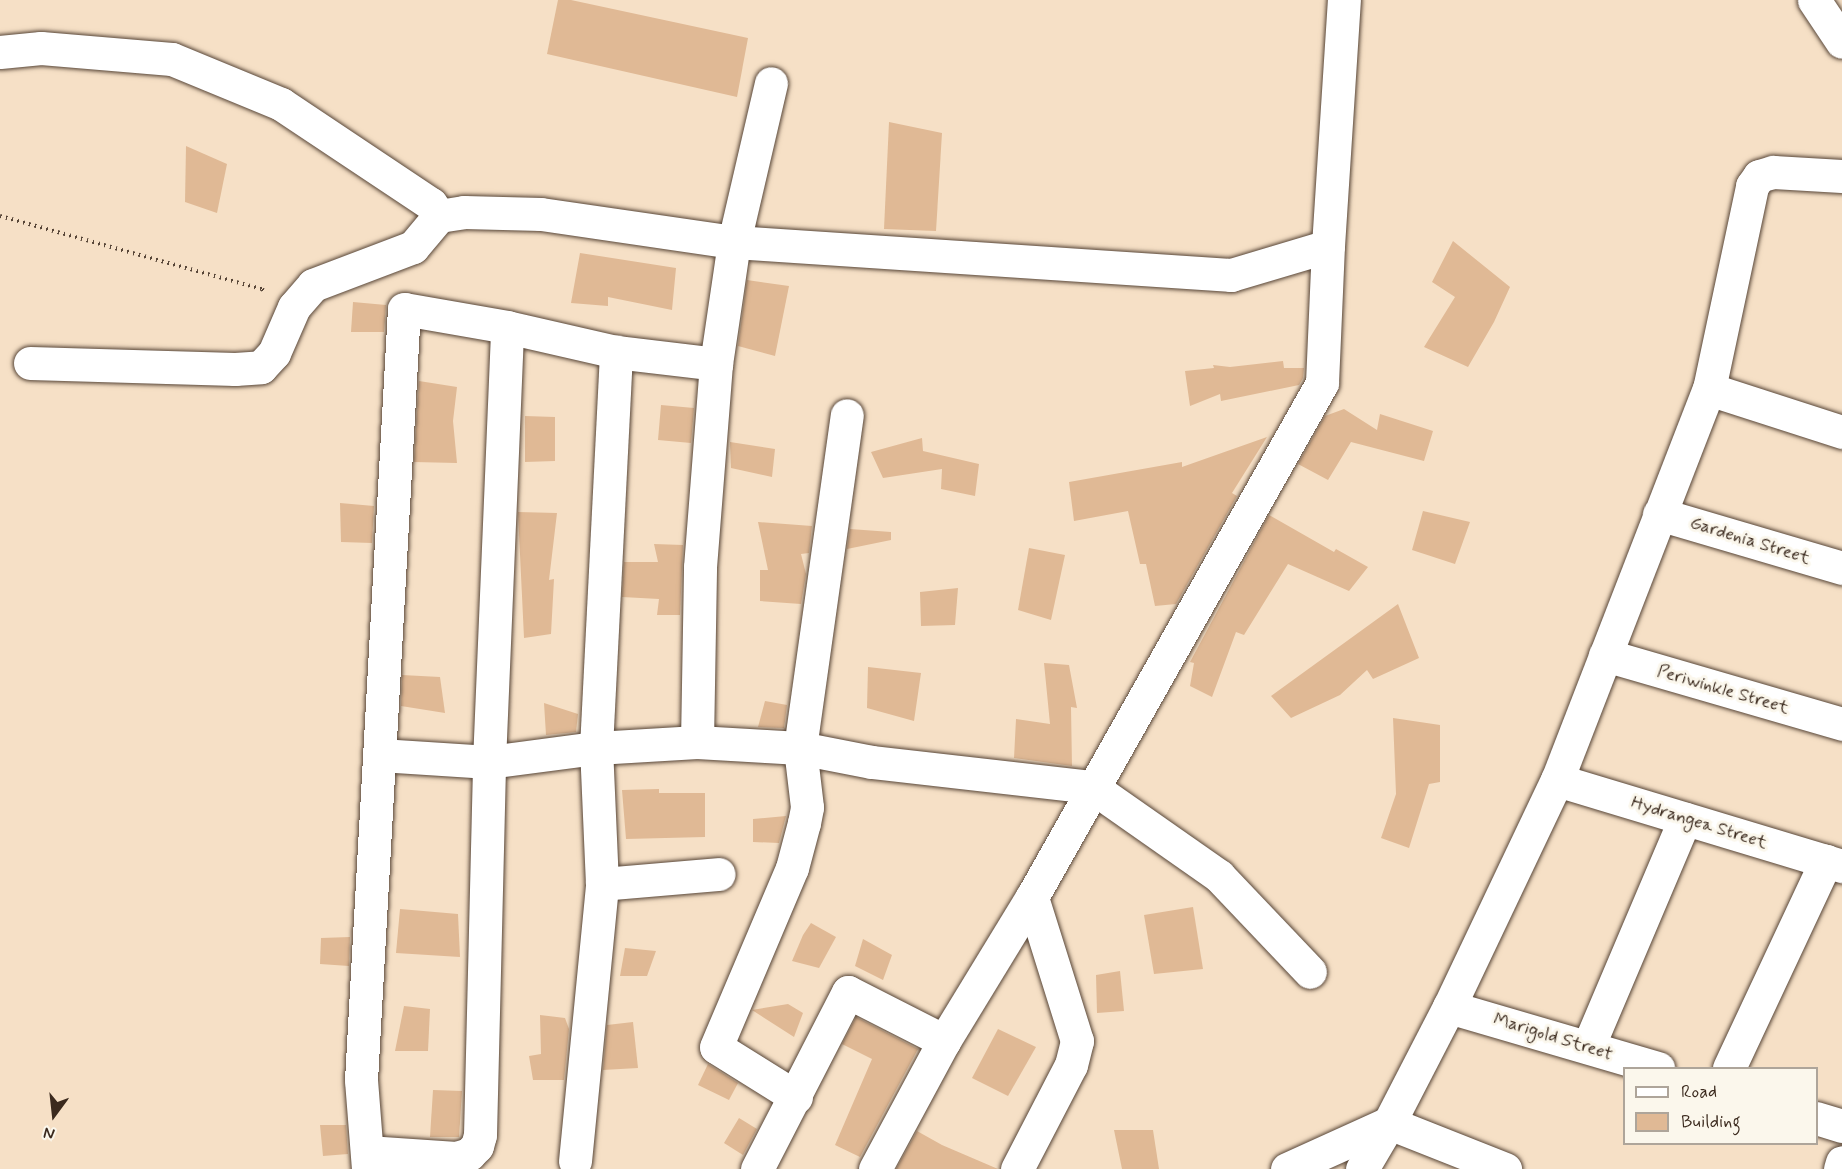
<!DOCTYPE html>
<style>
body{margin:0}
#map{position:relative;width:1842px;height:1169px;overflow:hidden;background:#f6e0c6;font-family:Mynerve,sans-serif}
div>[style]{position:absolute}
.building>*{inset:0;background:#e0b995}
.path>*{height:4px;margin-top:-2px;transform-origin:0;background:repeating-linear-gradient(90deg,#574537 0 1.5px,transparent 0 6px)}
.roads{filter:drop-shadow(0 0 2px #574537) drop-shadow(0 0 2px #574537)}
.minor>*{height:33px;margin:-16.5px;padding:0 16.5px;transform-origin:16.5px;border-radius:16.5px;background:#fff}
span{translate:-50% -50%;white-space:nowrap;text-align:center;line-height:1.15;-webkit-text-stroke:6px #fbf7ec;paint-order:stroke}
.street-label{font-size:18px;color:#3b2a1e}
.legend{position:absolute;left:1623px;top:1067px;width:195px;height:78px;box-sizing:border-box;background:#fbf7ec;border:2px solid #aea59a;margin:0;padding:8px 10px;list-style:none;font-size:18px;color:#3b2a1e}
.legend li{display:flex;align-items:center;gap:12px;height:30px}
.legend b{width:30px;border:2px solid #aea59a}
.north{position:absolute;left:24px;top:1085px;width:60px;height:60px;-webkit-text-stroke:4px #fbf7ec;paint-order:stroke;rotate:195deg;font-size:16px;font-weight:700;line-height:24px;text-align:center;color:#3b2a1e}
.north::after{content:'';display:block;margin:auto;width:21px;height:27px;background:#3b2a1e;clip-path:polygon(50% 0,100% 100%,50% 72%,0 100%)}
</style>
<div id="map">
<div class="building">
<div style="clip-path:polygon(558px 0,571px 0,748px 38px,737px 97px,547px 54px)"></div>
<div style="clip-path:polygon(889px 122px,942px 133px,936px 231px,884px 229px)"></div>
<div style="clip-path:polygon(186px 146px,227px 164px,217px 213px,185px 202px)"></div>
<div style="clip-path:polygon(1453px 241px,1510px 287px,1494px 322px,1468px 367px,1424px 347px,1455px 297px,1432px 282px)"></div>
<div style="clip-path:polygon(580px 253px,676px 268px,672px 310px,608px 297px,608px 306px,571px 303px)"></div>
<div style="clip-path:polygon(747px 280px,789px 286px,775px 356px,738px 346px)"></div>
<div style="clip-path:polygon(353px 302px,386px 305px,384px 332px,351px 332px)"></div>
<div style="clip-path:polygon(1283px 361px,1284px 368px,1304px 368px,1303px 378px,1299px 385px,1221px 401px,1220px 394px,1190px 406px,1185px 371px,1214px 368px,1213px 365px,1230px 367px)"></div>
<div style="clip-path:polygon(419px 381px,457px 387px,453px 421px,457px 463px,414px 462px)"></div>
<div style="clip-path:polygon(661px 405px,694px 408px,691px 443px,658px 440px)"></div>
<div style="clip-path:polygon(1344px 409px,1377px 430px,1380px 414px,1433px 431px,1424px 461px,1351px 442px,1328px 480px,1298px 464px,1325px 416px)"></div>
<div style="clip-path:polygon(525px 416px,555px 417px,555px 461px,525px 462px)"></div>
<div style="clip-path:polygon(1267px 437px,1232px 493px,1237px 496px,1176px 604px,1155px 606px,1146px 564px,1140px 564px,1128px 511px,1074px 521px,1069px 482px,1182px 462px,1182px 467px)"></div>
<div style="clip-path:polygon(922px 438px,923px 451px,979px 464px,975px 496px,941px 489px,942px 469px,883px 478px,871px 452px)"></div>
<div style="clip-path:polygon(730px 442px,775px 449px,772px 477px,731px 468px)"></div>
<div style="clip-path:polygon(340px 503px,374px 506px,372px 543px,341px 542px)"></div>
<div style="clip-path:polygon(1423px 511px,1470px 522px,1455px 564px,1412px 550px)"></div>
<div style="clip-path:polygon(518px 512px,557px 513px,549px 580px,554px 579px,551px 634px,524px 638px)"></div>
<div style="clip-path:polygon(1269px 515px,1334px 552px,1336px 549px,1368px 567px,1349px 591px,1288px 564px,1244px 635px,1236px 632px,1212px 697px,1190px 686px,1194px 663px,1190px 662px)"></div>
<div style="clip-path:polygon(758px 522px,812px 526px,809px 553px,801px 554px,806px 574px,801px 604px,760px 601px,760px 570px,768px 570px)"></div>
<div style="clip-path:polygon(850px 529px,891px 532px,891px 540px,847px 549px)"></div>
<div style="clip-path:polygon(654px 544px,683px 545px,680px 615px,657px 615px,659px 599px,622px 597px,624px 562px,658px 562px)"></div>
<div style="clip-path:polygon(1029px 548px,1065px 555px,1051px 620px,1018px 610px)"></div>
<div style="clip-path:polygon(958px 588px,955px 625px,921px 626px,920px 592px)"></div>
<div style="clip-path:polygon(1398px 604px,1419px 658px,1373px 679px,1367px 670px,1340px 695px,1291px 718px,1271px 696px)"></div>
<div style="clip-path:polygon(1044px 663px,1069px 665px,1077px 708px,1071px 707px,1072px 766px,1014px 758px,1016px 719px,1050px 724px)"></div>
<div style="clip-path:polygon(868px 667px,921px 673px,914px 721px,867px 708px)"></div>
<div style="clip-path:polygon(402px 675px,440px 677px,445px 713px,401px 706px)"></div>
<div style="clip-path:polygon(765px 701px,787px 705px,784px 728px,758px 727px)"></div>
<div style="clip-path:polygon(544px 703px,578px 714px,576px 732px,546px 735px)"></div>
<div style="clip-path:polygon(1393px 718px,1440px 725px,1440px 782px,1429px 784px,1409px 848px,1381px 838px,1396px 794px)"></div>
<div style="clip-path:polygon(659px 789px,659px 793px,705px 793px,705px 837px,626px 839px,622px 790px)"></div>
<div style="clip-path:polygon(786px 816px,779px 843px,753px 842px,753px 819px)"></div>
<div style="clip-path:polygon(1193px 907px,1203px 969px,1154px 974px,1144px 915px)"></div>
<div style="clip-path:polygon(400px 909px,458px 914px,460px 957px,396px 953px)"></div>
<div style="clip-path:polygon(811px 923px,836px 937px,819px 968px,792px 961px,803px 935px)"></div>
<div style="clip-path:polygon(350px 937px,349px 966px,320px 964px,321px 938px)"></div>
<div style="clip-path:polygon(863px 939px,892px 955px,883px 980px,855px 966px)"></div>
<div style="clip-path:polygon(625px 948px,656px 951px,647px 976px,620px 976px)"></div>
<div style="clip-path:polygon(1120px 971px,1124px 1011px,1097px 1013px,1096px 975px)"></div>
<div style="clip-path:polygon(788px 1004px,803px 1013px,794px 1037px,752px 1010px)"></div>
<div style="clip-path:polygon(404px 1006px,430px 1009px,428px 1051px,395px 1051px)"></div>
<div style="clip-path:polygon(540px 1015px,565px 1018px,569px 1029px,564px 1080px,533px 1080px,529px 1056px,541px 1054px)"></div>
<div style="clip-path:polygon(856px 1017px,918px 1049px,860px 1157px,835px 1145px,872px 1059px,842px 1044px)"></div>
<div style="clip-path:polygon(633px 1022px,638px 1068px,603px 1070px,607px 1025px)"></div>
<div style="clip-path:polygon(998px 1029px,1036px 1047px,1008px 1096px,972px 1078px)"></div>
<div style="clip-path:polygon(708px 1064px,738px 1083px,729px 1100px,698px 1085px)"></div>
<div style="clip-path:polygon(433px 1090px,462px 1091px,459px 1137px,430px 1137px)"></div>
<div style="clip-path:polygon(739px 1118px,757px 1129px,743px 1155px,724px 1143px)"></div>
<div style="clip-path:polygon(320px 1125px,346px 1125px,348px 1154px,323px 1156px)"></div>
<div style="clip-path:polygon(1114px 1130px,1153px 1130px,1159px 1169px,1122px 1169px)"></div>
<div style="clip-path:polygon(917px 1131px,942px 1145px,998px 1169px,896px 1169px)"></div>
</div>
<div class="path">
<div style="left:0;top:216px;width:272px;rotate:15.6deg"></div>
<div style="left:262px;top:289px;width:4px;rotate:45deg"></div>
</div>
<div class="roads">
<div class="minor">
<div style="left:1814px;top:0;width:50px;rotate:56.3deg"></div>
<div style="left:0;top:52px;width:41px;rotate:-5.6deg"></div>
<div style="left:41px;top:48px;width:131px;rotate:4.8deg"></div>
<div style="left:172px;top:59px;width:118px;rotate:22.4deg"></div>
<div style="left:281px;top:104px;width:180px;rotate:33.7deg"></div>
<div style="left:431px;top:204px;width:14px;rotate:56deg"></div>
<div style="left:30px;top:363px;width:205px;rotate:1.7deg"></div>
<div style="left:235px;top:369px;width:26px;rotate:-4deg"></div>
<div style="left:261px;top:367px;width:19px;rotate:-47deg"></div>
<div style="left:274px;top:353px;width:50px;rotate:-66.5deg"></div>
<div style="left:294px;top:307px;width:29px;rotate:-49deg"></div>
<div style="left:313px;top:285px;width:107px;rotate:-20.8deg"></div>
<div style="left:413px;top:247px;width:40px;rotate:-50deg"></div>
<div style="left:439px;top:216px;width:25px;rotate:-9deg"></div>
<div style="left:464px;top:212px;width:77px;rotate:1.5deg"></div>
<div style="left:541px;top:214px;width:195px;rotate:8.3deg"></div>
<div style="left:734px;top:242px;width:163px;rotate:-76.9deg"></div>
<div style="left:1709px;top:389px;width:140px;rotate:17.9deg"></div>
<div style="left:1659px;top:514px;width:191px;rotate:16.4deg"></div>
<div style="left:1605px;top:655px;width:247px;rotate:16.2deg"></div>
<div style="left:697px;top:742px;width:175px;rotate:-89deg"></div>
<div style="left:700px;top:567px;width:204px;rotate:-85.5deg"></div>
<div style="left:716px;top:364px;width:123px;rotate:-81.6deg"></div>
<div style="left:734px;top:242px;width:498px;rotate:3.8deg"></div>
<div style="left:1231px;top:275px;width:101px;rotate:-16.6deg"></div>
<div style="left:380px;top:755px;width:109px;rotate:3.7deg"></div>
<div style="left:489px;top:762px;width:108px;rotate:-7.5deg"></div>
<div style="left:596px;top:748px;width:101px;rotate:-3.4deg"></div>
<div style="left:697px;top:742px;width:103px;rotate:3.3deg"></div>
<div style="left:800px;top:748px;width:73px;rotate:11deg"></div>
<div style="left:872px;top:762px;width:221px;rotate:6.5deg"></div>
<div style="left:1092px;top:787px;width:155px;rotate:35deg"></div>
<div style="left:1219px;top:876px;width:132px;rotate:46.5deg"></div>
<div style="left:1557px;top:780px;width:298px;rotate:16.8deg"></div>
<div style="left:602px;top:884px;width:117px;rotate:-4.9deg"></div>
<div style="left:1449px;top:1007px;width:218px;rotate:16.3deg"></div>
<div style="left:1588px;top:1047px;width:248px;rotate:-67deg"></div>
<div style="left:1729px;top:1068px;width:229px;rotate:-64.9deg"></div>
<div style="left:796px;top:1097px;width:94px;rotate:-148deg"></div>
<div style="left:716px;top:1047px;width:194px;rotate:-67deg"></div>
<div style="left:792px;top:868px;width:47px;rotate:-75.1deg"></div>
<div style="left:804px;top:823px;width:16px;rotate:-79deg"></div>
<div style="left:807px;top:807px;width:59px;rotate:-96.8deg"></div>
<div style="left:800px;top:748px;width:336px;rotate:-82deg"></div>
<div style="left:1816px;top:1118px;width:27px;rotate:17deg"></div>
<div style="left:1389px;top:1123px;width:125px;rotate:21.6deg"></div>
<div style="left:367px;top:1152px;width:89px;rotate:3.9deg"></div>
<div style="left:456px;top:1158px;width:14px;rotate:-17deg"></div>
<div style="left:469px;top:1154px;width:11px;rotate:-45deg"></div>
<div style="left:477px;top:1146px;width:11px;rotate:-75deg"></div>
<div style="left:480px;top:1135px;width:373px;rotate:-88.6deg"></div>
<div style="left:489px;top:762px;width:435px;rotate:-87.6deg"></div>
<div style="left:575px;top:1161px;width:278px;rotate:-84.4deg"></div>
<div style="left:602px;top:884px;width:136px;rotate:-92.5deg"></div>
<div style="left:596px;top:748px;width:397px;rotate:-87.1deg"></div>
<div style="left:368px;top:1169px;width:89px;rotate:-94.5deg"></div>
<div style="left:361px;top:1080px;width:772px;rotate:-86.81deg"></div>
<div style="left:404px;top:309px;width:105px;rotate:9.9deg"></div>
<div style="left:507px;top:327px;width:112px;rotate:12.9deg"></div>
<div style="left:616px;top:352px;width:101px;rotate:6.8deg"></div>
<div style="left:757px;top:1169px;width:199px;rotate:-62.8deg"></div>
<div style="left:848px;top:992px;width:108px;rotate:27deg"></div>
<div style="left:875px;top:1169px;width:145px;rotate:-61.7deg"></div>
<div style="left:944px;top:1041px;width:169px;rotate:-58.6deg"></div>
<div style="left:1032px;top:897px;width:590px;rotate:-60.57deg"></div>
<div style="left:1322px;top:383px;width:137px;rotate:-87.5deg"></div>
<div style="left:1328px;top:246px;width:247px;rotate:-86.3deg"></div>
<div style="left:1017px;top:1169px;width:117px;rotate:-62.6deg"></div>
<div style="left:1071px;top:1065px;width:25px;rotate:-76deg"></div>
<div style="left:1077px;top:1041px;width:151px;rotate:-107.4deg"></div>
<div style="left:1287px;top:1169px;width:112px;rotate:-24.3deg"></div>
<div style="left:1362px;top:1169px;width:53px;rotate:-59.6deg"></div>
<div style="left:1389px;top:1123px;width:131px;rotate:-62.7deg"></div>
<div style="left:1449px;top:1007px;width:251px;rotate:-64.6deg"></div>
<div style="left:1557px;top:780px;width:420px;rotate:-68.8deg"></div>
<div style="left:1709px;top:389px;width:208px;rotate:-78deg"></div>
<div style="left:1752px;top:186px;width:12px;rotate:-55deg"></div>
<div style="left:1759px;top:176px;width:15px;rotate:-16deg"></div>
<div style="left:1773px;top:172px;width:69px;rotate:3.3deg"></div>
<div style="left:1840px;top:1169px;width:7px;rotate:-74deg"></div>
</div>
</div>
<div class="street-label">
<span style="left:1750px;top:541px;rotate:17deg">Gardenia Street</span>
<span style="left:1723px;top:690px;rotate:16deg">Periwinkle Street</span>
<span style="left:1699px;top:823px;rotate:17deg">Hydrangea Street</span>
<span style="left:1553px;top:1037px;rotate:17deg">Marigold Street</span>
</div>
<ul class="legend">
<li><b style="height:8px;background:#fff"></b>Road</li>
<li><b style="height:16px;background:#e0b995"></b>Building</li>
</ul>
<div class="north">N</div>
</div>
